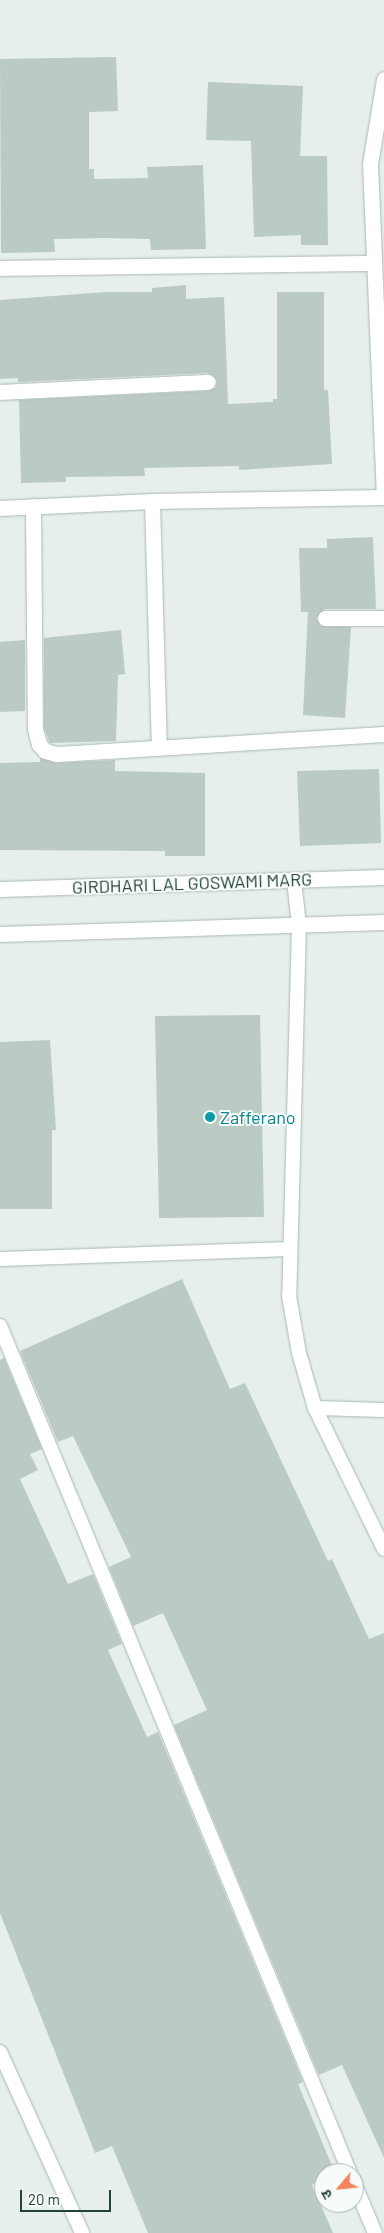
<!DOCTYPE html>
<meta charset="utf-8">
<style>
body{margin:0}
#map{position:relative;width:384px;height:2233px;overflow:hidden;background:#e6efeb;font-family:Barlow,"Noto Sans Devanagari",sans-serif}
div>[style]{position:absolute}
.building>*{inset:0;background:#bbcac4}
.roads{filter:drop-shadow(0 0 1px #a8b8b2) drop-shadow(0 0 1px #a8b8b2)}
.service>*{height:14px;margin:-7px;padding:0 7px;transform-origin:7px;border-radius:7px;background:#fff}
.minor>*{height:15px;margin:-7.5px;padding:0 7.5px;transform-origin:7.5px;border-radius:7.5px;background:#fff}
.secondary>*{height:15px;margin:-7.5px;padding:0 7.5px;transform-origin:7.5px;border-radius:7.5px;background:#fff}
.dots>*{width:14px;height:14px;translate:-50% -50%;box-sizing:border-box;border:2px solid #f7fbf9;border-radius:50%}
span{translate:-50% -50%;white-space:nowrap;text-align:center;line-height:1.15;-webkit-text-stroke:4px #f7fbf9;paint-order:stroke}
.street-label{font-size:18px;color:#24423a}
.culture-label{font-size:18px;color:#0d838f}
.left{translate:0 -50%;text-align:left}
.north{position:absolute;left:314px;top:2163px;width:50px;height:50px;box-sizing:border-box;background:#f7fbf9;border:1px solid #a3b1ad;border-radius:50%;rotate:242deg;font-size:14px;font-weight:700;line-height:20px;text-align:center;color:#24423a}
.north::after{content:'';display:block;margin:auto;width:18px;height:22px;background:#f4845f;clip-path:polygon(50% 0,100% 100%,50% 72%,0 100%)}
.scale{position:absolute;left:20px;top:2190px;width:91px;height:22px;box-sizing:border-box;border:2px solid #24423a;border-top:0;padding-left:6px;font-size:15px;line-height:18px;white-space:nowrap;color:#24423a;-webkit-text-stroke:4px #f7fbf9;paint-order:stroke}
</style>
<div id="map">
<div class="building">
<div style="clip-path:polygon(116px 57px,118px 111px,89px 112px,89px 169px,94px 169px,94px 179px,148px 178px,147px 167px,203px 165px,206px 249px,151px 250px,150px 239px,104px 238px,54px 239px,55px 252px,1px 253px,0 59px)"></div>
<div style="clip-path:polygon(208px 82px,303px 86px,300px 156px,327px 156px,328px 245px,301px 245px,301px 235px,254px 237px,251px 141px,206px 140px)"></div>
<div style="clip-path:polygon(186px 285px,186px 299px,224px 297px,228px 404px,273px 402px,273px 399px,277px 399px,277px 292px,324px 292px,324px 390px,328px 390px,332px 464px,239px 470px,239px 466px,144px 468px,145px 476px,66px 477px,66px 482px,21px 483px,19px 400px,208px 391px,216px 387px,217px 381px,208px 373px,18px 382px,18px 378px,0 379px,0 300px,106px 292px,152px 292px,152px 288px)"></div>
<div style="clip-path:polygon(373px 537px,376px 609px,325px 609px,316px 618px,321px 626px,351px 627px,345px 718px,303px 715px,308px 612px,301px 612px,299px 548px,327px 548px,327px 539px)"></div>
<div style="clip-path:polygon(121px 630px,125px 674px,118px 675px,116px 741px,50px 743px,44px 728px,44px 638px)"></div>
<div style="clip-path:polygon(25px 640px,25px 711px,0 712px,0 642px)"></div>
<div style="clip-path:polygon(40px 758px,57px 763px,115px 760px,115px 771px,205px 773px,205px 856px,165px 856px,165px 851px,0 850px,0 763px,40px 762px)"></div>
<div style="clip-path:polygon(379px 769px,381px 843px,300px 846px,297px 771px)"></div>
<div style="clip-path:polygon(260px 1015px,264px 1217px,159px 1218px,155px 1016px)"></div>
<div style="clip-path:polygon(50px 1040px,56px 1130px,52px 1130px,52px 1209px,0 1209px,0 1042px)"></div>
<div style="clip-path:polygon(182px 1279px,230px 1389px,245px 1383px,328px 1561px,332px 1559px,369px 1639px,384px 1633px,384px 2158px,342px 2065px,319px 2075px,174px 1725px,207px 1710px,163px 1613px,133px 1626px,109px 1567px,131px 1557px,73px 1436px,58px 1442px,20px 1351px)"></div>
<div style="clip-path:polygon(4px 1358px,42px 1449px,30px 1454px,38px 1470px,20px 1479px,68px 1584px,93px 1574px,122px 1644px,108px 1650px,147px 1737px,158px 1732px,303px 2082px,298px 2084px,335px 2173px,324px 2173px,324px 2179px,312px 2185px,333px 2233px,148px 2233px,112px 2146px,95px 2153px,0 1913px,0 1360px)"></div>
</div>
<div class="roads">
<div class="service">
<div style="left:294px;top:880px;width:45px;rotate:83.7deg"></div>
<div style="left:299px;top:925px;width:371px;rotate:91.5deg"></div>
<div style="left:289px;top:1296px;width:58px;rotate:80deg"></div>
<div style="left:299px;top:1353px;width:57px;rotate:73.8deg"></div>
<div style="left:315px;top:1408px;width:157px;rotate:63.9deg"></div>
<div style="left:0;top:1259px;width:290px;rotate:-2deg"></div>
<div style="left:0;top:1326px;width:916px;rotate:67.55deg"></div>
<div style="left:315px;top:1408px;width:69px;rotate:1.7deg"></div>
<div style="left:0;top:2052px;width:199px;rotate:65.6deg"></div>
<div style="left:354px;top:2183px;width:54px;rotate:67.2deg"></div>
</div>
<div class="minor">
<div style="left:0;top:268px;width:374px;rotate:-0.8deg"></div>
<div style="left:0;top:392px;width:208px;rotate:-2.8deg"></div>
<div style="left:384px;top:497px;width:333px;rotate:-92.4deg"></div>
<div style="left:370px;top:164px;width:86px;rotate:-80.6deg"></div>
<div style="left:152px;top:501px;width:244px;rotate:88.4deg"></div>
<div style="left:33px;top:506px;width:223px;rotate:89.5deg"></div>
<div style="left:35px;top:729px;width:16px;rotate:75deg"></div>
<div style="left:39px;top:744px;width:9px;rotate:49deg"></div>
<div style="left:45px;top:751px;width:11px;rotate:15deg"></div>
<div style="left:56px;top:754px;width:329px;rotate:-3.5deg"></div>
<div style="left:0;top:508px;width:152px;rotate:-2.6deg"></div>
<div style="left:152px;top:501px;width:232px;rotate:-1deg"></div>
<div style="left:325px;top:618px;width:59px"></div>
</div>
<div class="secondary">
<div style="left:0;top:889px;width:384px;rotate:-1.8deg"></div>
<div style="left:0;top:934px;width:384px;rotate:-1.8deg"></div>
</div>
</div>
<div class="dots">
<div style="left:210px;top:1117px;background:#0f9aa8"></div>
</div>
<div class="street-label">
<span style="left:192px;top:883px;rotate:-2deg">GIRDHARI LAL GOSWAMI MARG</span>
</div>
<div class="culture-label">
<span class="left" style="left:220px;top:1117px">Zafferano</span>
</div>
<div class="north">उ</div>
<div class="scale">20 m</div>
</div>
